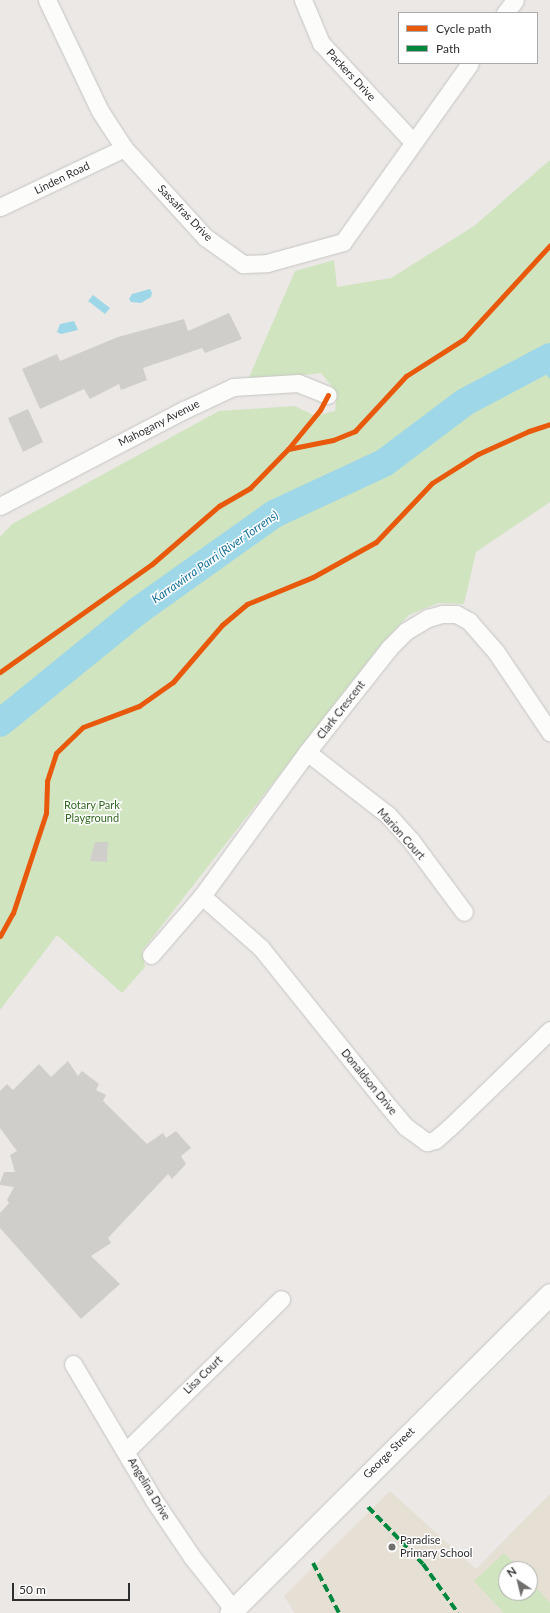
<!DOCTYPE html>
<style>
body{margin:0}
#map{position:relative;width:550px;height:1613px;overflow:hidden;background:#ebe8e5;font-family:Lato,sans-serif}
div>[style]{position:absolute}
.education>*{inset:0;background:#e5dfd4}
.green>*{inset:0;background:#d0e4c0}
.water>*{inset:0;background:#9ed7e7}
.stream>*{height:4.5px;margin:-2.25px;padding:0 2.25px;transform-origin:2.25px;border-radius:2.25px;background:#9ed7e7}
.river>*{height:28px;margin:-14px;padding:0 14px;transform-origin:14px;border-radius:14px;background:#9ed7e7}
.building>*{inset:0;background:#d0cecb}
.roads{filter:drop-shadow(0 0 1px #c6c5c4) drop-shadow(0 0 1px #c6c5c4)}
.minor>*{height:17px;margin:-8.5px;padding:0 8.5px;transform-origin:8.5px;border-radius:8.5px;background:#fcfcfb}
.tertiary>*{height:21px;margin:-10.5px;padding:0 10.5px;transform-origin:10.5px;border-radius:10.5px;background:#fcfcfb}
.quiet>*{height:4px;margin-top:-2px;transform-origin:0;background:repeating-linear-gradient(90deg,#00873e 0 8px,transparent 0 12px)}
.cycleway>*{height:5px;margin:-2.5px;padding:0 2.5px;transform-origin:2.5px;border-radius:2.5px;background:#e8590c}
.dots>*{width:11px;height:11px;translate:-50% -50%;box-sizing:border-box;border:2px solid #fff;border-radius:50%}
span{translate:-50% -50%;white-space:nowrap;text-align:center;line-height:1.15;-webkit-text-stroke:3px #fff;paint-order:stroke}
.street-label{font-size:11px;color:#2e2e2e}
.park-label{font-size:11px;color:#326820}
.poi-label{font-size:11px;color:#2e2e2e}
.left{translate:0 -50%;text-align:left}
.water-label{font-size:12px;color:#177299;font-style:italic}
.legend{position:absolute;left:398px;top:12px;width:140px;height:52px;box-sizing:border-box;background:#fff;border:1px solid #ababab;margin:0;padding:5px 7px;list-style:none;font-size:12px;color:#2e2e2e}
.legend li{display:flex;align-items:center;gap:8px;height:20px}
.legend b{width:20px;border:1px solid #ababab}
.north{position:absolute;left:498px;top:1561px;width:40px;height:40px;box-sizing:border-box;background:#fff;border:1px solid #ababab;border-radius:50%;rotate:325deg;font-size:11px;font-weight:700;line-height:16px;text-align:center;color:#2e2e2e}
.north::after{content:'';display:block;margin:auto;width:14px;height:18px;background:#706f6e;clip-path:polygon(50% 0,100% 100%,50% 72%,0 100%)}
.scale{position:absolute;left:12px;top:1583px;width:118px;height:18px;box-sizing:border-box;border:2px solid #2e2e2e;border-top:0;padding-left:5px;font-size:12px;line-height:14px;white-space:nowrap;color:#2e2e2e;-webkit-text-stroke:3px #fff;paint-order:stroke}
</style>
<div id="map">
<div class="education">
<div style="clip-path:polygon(evenodd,390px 1491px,476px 1569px,550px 1494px,550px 1613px,295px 1613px,284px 1596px,390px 1491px,506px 1569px,530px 1569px,530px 1593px,506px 1593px,506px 1569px)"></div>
</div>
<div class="green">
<div style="clip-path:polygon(550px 160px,550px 502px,476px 552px,464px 604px,438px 603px,409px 615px,378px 648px,142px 951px,145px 967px,122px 993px,57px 935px,0 1010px,0 537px,12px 524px,219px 411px,295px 406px,315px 416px,335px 411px,337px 393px,321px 373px,247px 382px,295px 271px,334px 260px,337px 287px,391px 278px,474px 226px)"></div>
<div style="clip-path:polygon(504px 1553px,519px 1569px,506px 1569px,506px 1593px,530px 1593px,530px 1581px,550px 1603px,550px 1613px,504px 1613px,474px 1581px)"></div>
</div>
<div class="water">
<div style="clip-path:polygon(150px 289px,152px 293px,151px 297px,141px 303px,131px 302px,129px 299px,132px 294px)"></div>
<div style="clip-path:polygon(93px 295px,110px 308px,105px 314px,88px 301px)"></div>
<div style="clip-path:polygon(74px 321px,78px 330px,61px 334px,57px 332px,60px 324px)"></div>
</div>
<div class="stream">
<div style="left:541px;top:362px;width:16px;rotate:55deg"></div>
</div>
<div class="river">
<div style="left:0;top:723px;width:179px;rotate:-39.1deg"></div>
<div style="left:139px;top:610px;width:166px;rotate:-35.4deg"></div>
<div style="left:274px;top:514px;width:121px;rotate:-24.9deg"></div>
<div style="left:384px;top:463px;width:101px;rotate:-37deg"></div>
<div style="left:465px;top:402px;width:96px;rotate:-27.9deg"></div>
</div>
<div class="building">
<div style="clip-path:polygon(229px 313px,242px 339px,205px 353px,202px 348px,143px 368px,147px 380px,121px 390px,119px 384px,90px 399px,84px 389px,40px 409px,22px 369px,57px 354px,60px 361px,118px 337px,184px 319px,188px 331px)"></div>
<div style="clip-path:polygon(28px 409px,43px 442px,23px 452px,8px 418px)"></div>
<div style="clip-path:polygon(95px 842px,108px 842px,107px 862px,90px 861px)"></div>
<div style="clip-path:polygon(68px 1061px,78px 1076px,82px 1071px,99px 1084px,96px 1090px,106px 1095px,103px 1101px,147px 1144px,163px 1133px,166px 1138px,176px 1131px,191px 1148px,181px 1156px,186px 1164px,172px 1179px,168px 1174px,108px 1238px,111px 1243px,91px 1256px,120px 1284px,81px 1319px,0 1228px,0 1213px,9px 1203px,7px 1200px,14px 1187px,0 1185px,0 1183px,4px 1172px,15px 1172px,10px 1155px,17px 1151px,0 1128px,0 1091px,7px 1084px,13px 1090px,39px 1064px,51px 1077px)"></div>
</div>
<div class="roads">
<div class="minor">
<div style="left:47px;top:0;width:123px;rotate:64.5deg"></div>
<div style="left:100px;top:111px;width:44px;rotate:57deg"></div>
<div style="left:124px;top:148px;width:120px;rotate:47.7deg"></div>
<div style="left:205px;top:237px;width:47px;rotate:35.4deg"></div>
<div style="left:243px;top:264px;width:24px;rotate:-2deg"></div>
<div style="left:267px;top:263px;width:79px;rotate:-15.4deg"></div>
<div style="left:343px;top:242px;width:219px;rotate:-54.6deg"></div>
<div style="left:303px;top:0;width:47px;rotate:67.3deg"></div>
<div style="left:321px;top:43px;width:135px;rotate:47.1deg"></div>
<div style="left:505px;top:13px;width:16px;rotate:-52deg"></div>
<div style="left:0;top:207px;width:137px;rotate:-25.4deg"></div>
<div style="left:0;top:506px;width:208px;rotate:-27.6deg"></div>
<div style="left:184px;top:410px;width:54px;rotate:-25.1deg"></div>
<div style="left:233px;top:387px;width:65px;rotate:-3.5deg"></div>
<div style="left:298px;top:383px;width:32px;rotate:22deg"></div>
<div style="left:307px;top:752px;width:103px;rotate:37.9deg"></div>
<div style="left:388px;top:815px;width:36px;rotate:48deg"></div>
<div style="left:412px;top:842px;width:87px;rotate:53.4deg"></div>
<div style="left:202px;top:896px;width:79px;rotate:41.4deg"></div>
<div style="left:261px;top:948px;width:204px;rotate:51.2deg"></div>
<div style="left:389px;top:1107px;width:26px;rotate:50deg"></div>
<div style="left:406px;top:1127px;width:26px;rotate:36deg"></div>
<div style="left:427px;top:1142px;width:8px;rotate:-14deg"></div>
<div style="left:435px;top:1140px;width:18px;rotate:-41deg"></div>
<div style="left:449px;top:1128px;width:141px;rotate:-44.1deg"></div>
<div style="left:151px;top:955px;width:78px;rotate:-49.2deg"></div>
<div style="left:202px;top:896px;width:178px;rotate:-53.9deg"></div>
<div style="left:307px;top:752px;width:132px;rotate:-51.7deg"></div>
<div style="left:389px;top:648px;width:24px;rotate:-45deg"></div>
<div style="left:406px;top:631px;width:26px;rotate:-31deg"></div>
<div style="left:428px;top:618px;width:15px;rotate:-16deg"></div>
<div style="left:442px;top:614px;width:14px"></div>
<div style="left:456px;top:614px;width:15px;rotate:28deg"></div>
<div style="left:469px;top:621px;width:41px;rotate:48.9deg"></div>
<div style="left:496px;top:652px;width:97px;rotate:56deg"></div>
<div style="left:73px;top:1364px;width:157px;rotate:59.3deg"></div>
<div style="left:153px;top:1499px;width:70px;rotate:56.1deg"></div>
<div style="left:192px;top:1557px;width:66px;rotate:51.7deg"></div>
<div style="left:126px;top:1451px;width:217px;rotate:-44.4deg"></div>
</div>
<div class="tertiary">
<div style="left:230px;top:1613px;width:452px;rotate:-44.9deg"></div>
</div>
</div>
<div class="quiet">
<div style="left:368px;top:1507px;width:79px;rotate:46deg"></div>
<div style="left:423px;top:1564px;width:60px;rotate:54.5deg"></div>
<div style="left:313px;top:1563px;width:56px;rotate:62.5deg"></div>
</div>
<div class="cycleway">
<div style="left:288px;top:449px;width:50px;rotate:-50.6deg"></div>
<div style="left:320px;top:410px;width:17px;rotate:-62deg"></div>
<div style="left:0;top:672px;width:186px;rotate:-35.4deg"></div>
<div style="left:152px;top:564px;width:89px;rotate:-40.9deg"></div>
<div style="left:219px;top:506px;width:36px;rotate:-30deg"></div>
<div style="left:250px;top:488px;width:54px;rotate:-45.7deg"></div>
<div style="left:288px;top:449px;width:46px;rotate:-11.3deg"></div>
<div style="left:333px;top:440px;width:24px;rotate:-22deg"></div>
<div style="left:355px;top:431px;width:75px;rotate:-47.2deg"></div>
<div style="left:406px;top:376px;width:69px;rotate:-32.5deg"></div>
<div style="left:464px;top:339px;width:127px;rotate:-47.5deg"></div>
<div style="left:0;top:936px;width:26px;rotate:-61deg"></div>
<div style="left:13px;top:913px;width:105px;rotate:-71.7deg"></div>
<div style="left:46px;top:813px;width:32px;rotate:-88deg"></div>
<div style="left:47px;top:781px;width:29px;rotate:-72deg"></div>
<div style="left:56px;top:753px;width:37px;rotate:-44deg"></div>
<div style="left:83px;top:727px;width:60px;rotate:-20.6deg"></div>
<div style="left:139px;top:706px;width:42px;rotate:-35.2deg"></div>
<div style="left:173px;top:682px;width:75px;rotate:-49.3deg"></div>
<div style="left:222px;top:625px;width:33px;rotate:-40deg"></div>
<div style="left:247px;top:604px;width:71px;rotate:-22.2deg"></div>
<div style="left:313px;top:577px;width:72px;rotate:-29.1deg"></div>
<div style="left:376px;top:542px;width:81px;rotate:-46.5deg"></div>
<div style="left:432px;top:483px;width:54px;rotate:-32.2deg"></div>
<div style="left:478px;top:454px;width:56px;rotate:-24.3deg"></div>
<div style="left:529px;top:431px;width:22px;rotate:-18deg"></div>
</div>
<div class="dots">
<div style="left:392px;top:1547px;background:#706f6e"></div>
</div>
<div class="street-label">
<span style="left:351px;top:75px;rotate:47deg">Packers Drive</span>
<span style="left:62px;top:178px;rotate:-26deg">Linden Road</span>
<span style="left:185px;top:213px;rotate:46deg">Sassafras Drive</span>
<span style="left:159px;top:423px;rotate:-27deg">Mahogany Avenue</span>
<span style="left:341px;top:710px;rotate:-52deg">Clark Crescent</span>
<span style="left:401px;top:834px;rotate:48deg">Marion Court</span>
<span style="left:369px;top:1082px;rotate:51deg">Donaldson Drive</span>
<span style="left:203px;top:1375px;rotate:-44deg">Lisa Court</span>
<span style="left:389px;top:1453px;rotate:-45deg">George Street</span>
<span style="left:149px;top:1489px;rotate:59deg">Angelina Drive</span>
</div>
<div class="park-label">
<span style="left:92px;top:812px">Rotary Park<br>Playground</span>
</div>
<div class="poi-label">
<span class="left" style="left:400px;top:1547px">Paradise<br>Primary School</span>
</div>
<div class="water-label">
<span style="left:215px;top:557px;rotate:-35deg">Karrawirra Parri (River Torrens)</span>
</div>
<ul class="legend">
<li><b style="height:5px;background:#e8590c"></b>Cycle path</li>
<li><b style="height:5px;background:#00873e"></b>Path</li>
</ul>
<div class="north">N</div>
<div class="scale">50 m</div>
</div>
